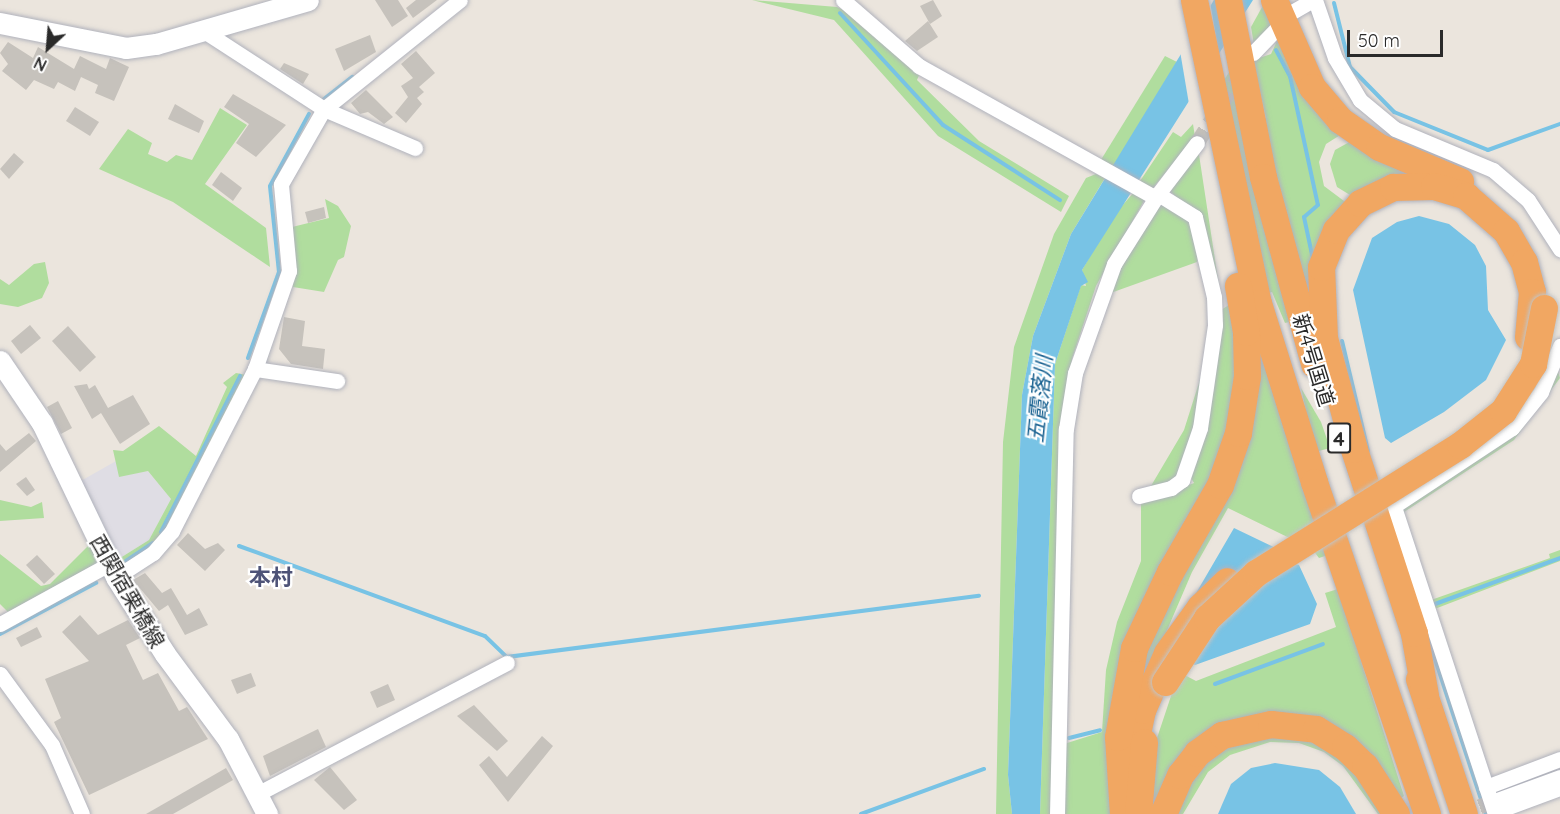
<!DOCTYPE html>
<meta charset="utf-8">
<style>
body{margin:0}
#map{position:relative;width:1560px;height:814px;overflow:hidden;background:#ebe5dd;font-family:Quicksand,"Noto Sans JP",sans-serif}
div>[style]{position:absolute}
.industrial>*{inset:0;background:#dfdde4}
.green>*{inset:0;background:#b0dd9e}
.water>*{inset:0;background:#78c3e5}
.pier>*{inset:0;background:#ebe5dd}
.stream>*{height:4px;margin:-2px;padding:0 2px;transform-origin:2px;border-radius:2px;background:#78c3e5}
.building>*{inset:0;background:#c6c2bc}
.street-tunnel>*{height:15px;margin-top:-7.5px;transform-origin:0;background:repeating-linear-gradient(90deg,#c4c0b9 0 15px,transparent 0 23px)}
.roads{filter:drop-shadow(0 0 2px #b0b2bc) drop-shadow(0 0 2px #b0b2bc)}
.street>*{height:15px;margin:-7.5px;padding:0 7.5px;transform-origin:7.5px;border-radius:7.5px;background:#fff}
.secondary>*{height:21px;margin:-10.5px;padding:0 10.5px;transform-origin:10.5px;border-radius:10.5px;background:#fff}
.highway>*{height:27px;margin:-13.5px;padding:0 13.5px;transform-origin:13.5px;border-radius:13.5px;background:#f1a762}
.bridges{filter:drop-shadow(0 0 2px #c3c3c3) drop-shadow(0 0 2px #c3c3c3)}
.highway-bridge>*{height:27px;margin:-13.5px;padding:0 13.5px;transform-origin:13.5px;border-radius:13.5px;background:#f1a762}
span{translate:-50% -50%;white-space:nowrap;text-align:center;line-height:1.15;-webkit-text-stroke:4.5px #fff;paint-order:stroke}
.shield-label span{padding:2px 4px;background:#fff;border:2px solid;border-radius:4px;-webkit-text-stroke-width:0}
.shield-label{font-size:20px;color:#2a2a2a;font-weight:700}
.street-label{font-size:21px;color:#2a2a2a}
.water-label{font-size:22px;color:#186190;font-style:italic}
.neighbourhood-label{font-size:22px;color:#4e5377;font-weight:700}
.north{position:absolute;left:18px;top:18px;width:60px;height:60px;-webkit-text-stroke:4px #fff;paint-order:stroke;rotate:206deg;font-size:16px;font-weight:700;line-height:24px;text-align:center;color:#2a2a2a}
.north::after{content:'';display:block;margin:auto;width:21px;height:27px;background:#2a2a2a;clip-path:polygon(50% 0,100% 100%,50% 72%,0 100%)}
.scale{position:absolute;left:1347px;top:30px;width:96px;height:27px;box-sizing:border-box;border:3px solid #2a2a2a;border-top:0;padding-left:8px;font-size:18px;line-height:21px;white-space:nowrap;color:#2a2a2a;-webkit-text-stroke:4px #fff;paint-order:stroke}
</style>
<div id="map">
<div class="industrial">
<div style="clip-path:polygon(116px 461px,119px 476px,148px 471px,171px 499px,149px 540px,117px 560px,79px 482px)"></div>
</div>
<div class="green">
<div style="clip-path:polygon(752px 0,837px 7px,858px 17px,920px 73px,917px 80px,979px 141px,1069px 196px,1061px 212px,938px 136px,834px 20px)"></div>
<div style="clip-path:polygon(1266px 0,1276px 22px,1254px 45px,1251px 27px)"></div>
<div style="clip-path:polygon(1278px 39px,1345px 132px,1326px 144px,1319px 162px,1324px 186px,1348px 204px,1339px 213px,1322px 354px,1261px 119px,1266px 118px,1253px 60px,1271px 54px)"></div>
<div style="clip-path:polygon(1165px 56px,1177px 62px,1171px 76px,1110px 171px,1099px 163px)"></div>
<div style="clip-path:polygon(1233px 66px,1289px 322px,1285px 323px,1272px 292px,1267px 293px,1219px 88px)"></div>
<div style="clip-path:polygon(220px 108px,247px 125px,205px 184px,266px 228px,270px 267px,173px 202px,99px 169px,128px 129px,152px 143px,148px 154px,167px 162px,176px 155px,192px 160px)"></div>
<div style="clip-path:polygon(1193px 124px,1195px 137px,1152px 189px,1138px 184px,1173px 132px,1181px 137px)"></div>
<div style="clip-path:polygon(1353px 140px,1424px 170px,1350px 195px,1337px 187px,1330px 164px,1335px 150px)"></div>
<div style="clip-path:polygon(1198px 148px,1219px 286px,1218px 290px,1201px 221px,1169px 190px)"></div>
<div style="clip-path:polygon(1096px 174px,1105px 178px,1071px 234px,1033px 336px,1022px 395px,1008px 775px,1012px 814px,996px 814px,1003px 442px,1014px 347px,1054px 234px,1086px 178px)"></div>
<div style="clip-path:polygon(1134px 192px,1145px 199px,1096px 286px,1072px 359px,1052px 814px,1040px 814px,1055px 364px,1081px 285px,1086px 286px,1082px 270px,1115px 214px)"></div>
<div style="clip-path:polygon(325px 199px,338px 206px,351px 226px,344px 257px,338px 260px,324px 292px,293px 287px,292px 227px,329px 218px)"></div>
<div style="clip-path:polygon(1159px 203px,1186px 213px,1199px 250px,1197px 262px,1105px 295px)"></div>
<div style="clip-path:polygon(45px 262px,49px 283px,42px 298px,18px 307px,0 304px,0 279px,9px 285px,34px 264px)"></div>
<div style="clip-path:polygon(1232px 303px,1238px 364px,1223px 453px,1164px 563px,1111px 814px,1063px 814px,1064px 744px,1102px 732px,1106px 670px,1117px 622px,1141px 561px,1141px 504px,1194px 483px,1190px 476px,1214px 389px,1221px 310px)"></div>
<div style="clip-path:polygon(1256px 330px,1328px 555px,1319px 558px,1312px 549px,1228px 508px,1192px 572px,1147px 677px,1133px 683px,1140px 659px,1203px 533px)"></div>
<div style="clip-path:polygon(1557px 368px,1560px 378px,1514px 440px,1404px 512px,1431px 600px,1550px 558px,1549px 554px,1560px 550px,1560px 561px,1432px 610px,1400px 509px,1483px 455px)"></div>
<div style="clip-path:polygon(1203px 370px,1204px 390px,1178px 478px,1148px 491px,1184px 430px)"></div>
<div style="clip-path:polygon(236px 373px,247px 375px,165px 533px,122px 569px,117px 560px,149px 540px,171px 499px,148px 471px,119px 477px,113px 450px,123px 451px,159px 426px,196px 456px,227px 387px,223px 383px)"></div>
<div style="clip-path:polygon(1301px 388px,1321px 422px,1330px 448px,1315px 452px)"></div>
<div style="clip-path:polygon(0 500px,31px 507px,42px 502px,44px 518px,0 521px)"></div>
<div style="clip-path:polygon(92px 542px,101px 561px,8px 612px,0 604px,0 554px,41px 586px,50px 584px)"></div>
<div style="clip-path:polygon(1338px 589px,1404px 796px,1396px 801px,1355px 747px,1237px 721px,1149px 814px,1153px 750px,1179px 672px,1196px 681px,1336px 627px,1325px 593px)"></div>
<div style="clip-path:polygon(1260px 733px,1308px 738px,1349px 761px,1387px 814px,1378px 814px,1343px 766px,1324px 752px,1299px 743px,1270px 742px,1230px 755px,1208px 772px,1183px 814px,1172px 814px,1183px 786px,1212px 753px)"></div>
</div>
<div class="water">
<div style="clip-path:polygon(1214px 0,1253px 0,1082px 270px,1088px 282px,1081px 286px,1055px 364px,1040px 814px,1012px 814px,1008px 775px,1022px 395px,1033px 336px,1071px 234px)"></div>
<div style="clip-path:polygon(1419px 216px,1449px 224px,1475px 245px,1486px 266px,1488px 310px,1506px 340px,1486px 380px,1444px 412px,1391px 443px,1385px 438px,1353px 290px,1372px 238px,1397px 222px)"></div>
<div style="clip-path:polygon(1234px 528px,1282px 551px,1283px 560px,1299px 565px,1317px 604px,1310px 624px,1195px 665px,1172px 654px,1195px 595px)"></div>
<div style="clip-path:polygon(1275px 763px,1319px 770px,1340px 787px,1356px 814px,1218px 814px,1231px 784px,1251px 768px)"></div>
</div>
<div class="pier">
<div style="clip-path:polygon(1210px 2px,1220px 60px,1190px 110px,1180px 51px)"></div>
</div>
<div class="stream">
<div style="left:1334px;top:3px;width:66px;rotate:76deg"></div>
<div style="left:1350px;top:67px;width:63px;rotate:45.6deg"></div>
<div style="left:1394px;top:112px;width:101px;rotate:22deg"></div>
<div style="left:1488px;top:150px;width:77px;rotate:-19.9deg"></div>
<div style="left:840px;top:13px;width:152px;rotate:47.4deg"></div>
<div style="left:943px;top:125px;width:139px;rotate:32.7deg"></div>
<div style="left:1276px;top:50px;width:30px;rotate:62deg"></div>
<div style="left:1290px;top:76px;width:132px;rotate:77.8deg"></div>
<div style="left:1318px;top:205px;width:18px;rotate:139deg"></div>
<div style="left:1304px;top:217px;width:40px;rotate:78deg"></div>
<div style="left:324px;top:99px;width:36px;rotate:-38deg"></div>
<div style="left:1342px;top:341px;width:113px;rotate:76.7deg"></div>
<div style="left:248px;top:358px;width:91px;rotate:-70.2deg"></div>
<div style="left:279px;top:272px;width:86px;rotate:-96deg"></div>
<div style="left:270px;top:186px;width:82px;rotate:-61.6deg"></div>
<div style="left:161px;top:532px;width:175px;rotate:-63.1deg"></div>
<div style="left:239px;top:546px;width:262px;rotate:20.1deg"></div>
<div style="left:485px;top:636px;width:30px;rotate:44deg"></div>
<div style="left:507px;top:657px;width:476px;rotate:-7.4deg"></div>
<div style="left:126px;top:561px;width:32px;rotate:-34deg"></div>
<div style="left:1435px;top:604px;width:133px;rotate:-20.2deg"></div>
<div style="left:0;top:634px;width:109px;rotate:-28deg"></div>
<div style="left:1429px;top:641px;width:182px;rotate:71.8deg"></div>
<div style="left:1215px;top:684px;width:115px;rotate:-20.3deg"></div>
<div style="left:1069px;top:738px;width:32px;rotate:-14deg"></div>
<div style="left:861px;top:814px;width:131px;rotate:-20.1deg"></div>
</div>
<div class="building">
<div style="clip-path:polygon(375px 0,398px 0,408px 16px,392px 27px)"></div>
<div style="clip-path:polygon(416px 0,437px 0,413px 18px,406px 8px)"></div>
<div style="clip-path:polygon(933px 0,942px 16px,930px 24px,920px 6px)"></div>
<div style="clip-path:polygon(928px 21px,938px 37px,917px 51px,905px 41px)"></div>
<div style="clip-path:polygon(370px 35px,376px 52px,344px 71px,335px 49px)"></div>
<div style="clip-path:polygon(8px 42px,33px 58px,38px 47px,74px 69px,80px 56px,106px 69px,110px 58px,129px 67px,114px 101px,95px 93px,98px 85px,81px 77px,75px 91px,58px 82px,54px 89px,34px 80px,26px 90px,2px 71px,8px 64px,0 53px)"></div>
<div style="clip-path:polygon(416px 51px,435px 73px,419px 87px,424px 92px,417px 98px,422px 104px,406px 123px,395px 113px,408px 97px,401px 86px,413px 78px,401px 64px)"></div>
<div style="clip-path:polygon(284px 63px,309px 74px,303px 84px,280px 69px)"></div>
<div style="clip-path:polygon(366px 90px,393px 117px,384px 124px,368px 112px,360px 114px,351px 103px)"></div>
<div style="clip-path:polygon(233px 94px,286px 125px,256px 157px,236px 143px,249px 124px,224px 107px)"></div>
<div style="clip-path:polygon(175px 104px,204px 121px,199px 133px,168px 119px)"></div>
<div style="clip-path:polygon(75px 107px,99px 122px,90px 136px,66px 121px)"></div>
<div style="clip-path:polygon(14px 153px,24px 162px,9px 179px,0 169px)"></div>
<div style="clip-path:polygon(221px 172px,242px 188px,233px 201px,212px 185px)"></div>
<div style="clip-path:polygon(324px 207px,326px 218px,308px 223px,305px 212px)"></div>
<div style="clip-path:polygon(284px 317px,305px 321px,302px 346px,325px 349px,323px 369px,291px 364px,279px 349px)"></div>
<div style="clip-path:polygon(30px 325px,41px 338px,21px 354px,11px 341px)"></div>
<div style="clip-path:polygon(68px 326px,96px 357px,80px 372px,52px 341px)"></div>
<div style="clip-path:polygon(87px 384px,89px 389px,95px 385px,108px 408px,133px 395px,150px 424px,120px 444px,101px 413px,92px 419px,74px 386px)"></div>
<div style="clip-path:polygon(58px 401px,72px 428px,61px 434px,47px 407px)"></div>
<div style="clip-path:polygon(29px 433px,36px 441px,0 472px,0 444px,6px 451px)"></div>
<div style="clip-path:polygon(26px 477px,35px 490px,27px 496px,16px 484px)"></div>
<div style="clip-path:polygon(188px 533px,205px 549px,218px 543px,225px 550px,205px 571px,177px 545px)"></div>
<div style="clip-path:polygon(37px 555px,55px 574px,44px 584px,26px 565px)"></div>
<div style="clip-path:polygon(145px 573px,162px 593px,171px 588px,187px 615px,199px 608px,208px 625px,185px 635px,168px 605px,159px 611px,133px 580px)"></div>
<div style="clip-path:polygon(80px 615px,98px 635px,128px 620px,140px 638px,126px 645px,143px 680px,158px 673px,179px 711px,187px 707px,208px 739px,89px 795px,54px 722px,61px 718px,45px 679px,89px 661px,62px 632px)"></div>
<div style="clip-path:polygon(37px 627px,42px 637px,21px 647px,16px 638px)"></div>
<div style="clip-path:polygon(251px 673px,256px 686px,237px 694px,231px 680px)"></div>
<div style="clip-path:polygon(388px 684px,395px 700px,377px 708px,370px 692px)"></div>
<div style="clip-path:polygon(474px 705px,508px 741px,497px 751px,457px 716px)"></div>
<div style="clip-path:polygon(318px 729px,326px 747px,270px 776px,263px 756px)"></div>
<div style="clip-path:polygon(542px 736px,553px 746px,508px 802px,479px 765px,489px 756px,507px 777px)"></div>
<div style="clip-path:polygon(330px 767px,357px 800px,344px 810px,314px 780px)"></div>
<div style="clip-path:polygon(226px 768px,233px 780px,173px 814px,146px 814px)"></div>
</div>
<div class="street-tunnel">
<div style="left:1197px;top:143px;width:85px;rotate:-58deg"></div>
<div style="left:1458px;top:814px;width:41px;rotate:-19.7deg"></div>
</div>
<div class="roads">
<div class="street">
<div style="left:843px;top:0;width:101px;rotate:41deg"></div>
<div style="left:919px;top:66px;width:271px;rotate:29.1deg"></div>
<div style="left:1315px;top:0;width:61px;rotate:71deg"></div>
<div style="left:1335px;top:58px;width:49px;rotate:59.2deg"></div>
<div style="left:1360px;top:100px;width:45px;rotate:39.6deg"></div>
<div style="left:1395px;top:129px;width:106px;rotate:22.7deg"></div>
<div style="left:1493px;top:170px;width:46px;rotate:40.6deg"></div>
<div style="left:1528px;top:200px;width:59px;rotate:56.9deg"></div>
<div style="left:1292px;top:12px;width:24px;rotate:-30deg"></div>
<div style="left:204px;top:31px;width:143px;rotate:33deg"></div>
<div style="left:324px;top:109px;width:99px;rotate:23.2deg"></div>
<div style="left:1253px;top:53px;width:36px;rotate:-46deg"></div>
<div style="left:255px;top:369px;width:83px;rotate:8.3deg"></div>
<div style="left:1139px;top:496px;width:33px;rotate:-14deg"></div>
<div style="left:1171px;top:488px;width:14px;rotate:-36deg"></div>
<div style="left:1182px;top:480px;width:55px;rotate:-70.9deg"></div>
<div style="left:1200px;top:428px;width:104px;rotate:-81.7deg"></div>
<div style="left:1215px;top:325px;width:28px;rotate:-92deg"></div>
<div style="left:1214px;top:297px;width:82px;rotate:-103.4deg"></div>
<div style="left:1195px;top:217px;width:44px;rotate:-148.1deg"></div>
<div style="left:116px;top:577px;width:44px;rotate:-33deg"></div>
<div style="left:153px;top:553px;width:29px;rotate:-49deg"></div>
<div style="left:172px;top:531px;width:182px;rotate:-62.9deg"></div>
<div style="left:255px;top:369px;width:104px;rotate:-70.9deg"></div>
<div style="left:289px;top:271px;width:87px;rotate:-95.3deg"></div>
<div style="left:281px;top:184px;width:86px;rotate:-60.2deg"></div>
<div style="left:324px;top:109px;width:174px;rotate:-38.7deg"></div>
<div style="left:0;top:624px;width:124px;rotate:-28.8deg"></div>
<div style="left:0;top:674px;width:88px;rotate:53.8deg"></div>
<div style="left:52px;top:745px;width:75px;rotate:66.5deg"></div>
<div style="left:1486px;top:787px;width:79px;rotate:-20.7deg"></div>
<div style="left:259px;top:793px;width:280px;rotate:-27.7deg"></div>
<div style="left:1497px;top:800px;width:67px;rotate:-20.1deg"></div>
<div style="left:1495px;top:812px;width:69px;rotate:-20.3deg"></div>
<div style="left:1057px;top:814px;width:385px;rotate:-88.7deg"></div>
<div style="left:1066px;top:429px;width:57px;rotate:-80.9deg"></div>
<div style="left:1075px;top:373px;width:116px;rotate:-70.3deg"></div>
<div style="left:1114px;top:264px;width:83px;rotate:-57.8deg"></div>
<div style="left:1158px;top:194px;width:64px;rotate:-52.6deg"></div>
<div style="left:1495px;top:814px;width:324px;rotate:-108.2deg"></div>
<div style="left:1394px;top:506px;width:141px;rotate:-33.5deg"></div>
<div style="left:1512px;top:428px;width:46px;rotate:-51.1deg"></div>
<div style="left:1541px;top:392px;width:50px;rotate:-67.6deg"></div>
</div>
<div class="secondary">
<div style="left:0;top:23px;width:128px;rotate:11.2deg"></div>
<div style="left:126px;top:48px;width:30px;rotate:-8deg"></div>
<div style="left:156px;top:44px;width:158px;rotate:-16.1deg"></div>
<div style="left:0;top:361px;width:75px;rotate:55.9deg"></div>
<div style="left:42px;top:423px;width:171px;rotate:64.3deg"></div>
<div style="left:116px;top:577px;width:91px;rotate:57.5deg"></div>
<div style="left:165px;top:654px;width:106px;rotate:53.5deg"></div>
<div style="left:228px;top:739px;width:85px;rotate:62.5deg"></div>
</div>
<div class="highway">
<div style="left:1194px;top:0;width:310px;rotate:78.1deg"></div>
<div style="left:1258px;top:303px;width:188px;rotate:72.6deg"></div>
<div style="left:1314px;top:482px;width:351px;rotate:71.2deg"></div>
<div style="left:1228px;top:0;width:180px;rotate:78.8deg"></div>
<div style="left:1263px;top:177px;width:194px;rotate:74.7deg"></div>
<div style="left:1274px;top:0;width:95px;rotate:66.4deg"></div>
<div style="left:1312px;top:87px;width:43px;rotate:49.7deg"></div>
<div style="left:1340px;top:120px;width:47px;rotate:34.7deg"></div>
<div style="left:1379px;top:147px;width:88px;rotate:22.8deg"></div>
<div style="left:1419px;top:679px;width:142px;rotate:71.6deg"></div>
<div style="left:1425px;top:695px;width:63px;rotate:-100.1deg"></div>
<div style="left:1414px;top:633px;width:194px;rotate:-108.1deg"></div>
<div style="left:1354px;top:449px;width:115px;rotate:-105.1deg"></div>
<div style="left:1324px;top:338px;width:71px;rotate:-92.4deg"></div>
<div style="left:1321px;top:267px;width:40px;rotate:-68deg"></div>
<div style="left:1336px;top:230px;width:36px;rotate:-48deg"></div>
<div style="left:1360px;top:203px;width:37px;rotate:-26deg"></div>
<div style="left:1393px;top:187px;width:41px;rotate:-1.4deg"></div>
<div style="left:1434px;top:186px;width:34px;rotate:17deg"></div>
<div style="left:1466px;top:196px;width:53px;rotate:41.2deg"></div>
<div style="left:1506px;top:231px;width:36px;rotate:60deg"></div>
<div style="left:1524px;top:262px;width:31px;rotate:75deg"></div>
<div style="left:1532px;top:292px;width:45px;rotate:95.1deg"></div>
<div style="left:1131px;top:762px;width:53px;rotate:-78.1deg"></div>
<div style="left:1142px;top:710px;width:62px;rotate:-66.3deg"></div>
<div style="left:1167px;top:653px;width:57px;rotate:-54.3deg"></div>
<div style="left:1200px;top:607px;width:37px;rotate:-44deg"></div>
<div style="left:1123px;top:814px;width:77px;rotate:-93.7deg"></div>
<div style="left:1118px;top:737px;width:90px;rotate:-79.8deg"></div>
<div style="left:1134px;top:648px;width:84px;rotate:-64.7deg"></div>
<div style="left:1170px;top:572px;width:100px;rotate:-60.1deg"></div>
<div style="left:1220px;top:485px;width:55px;rotate:-70.9deg"></div>
<div style="left:1238px;top:433px;width:58px;rotate:-81deg"></div>
<div style="left:1247px;top:376px;width:44px;rotate:-91.3deg"></div>
<div style="left:1246px;top:332px;width:47px;rotate:-99.9deg"></div>
<div style="left:1138px;top:814px;width:72px;rotate:-85.2deg"></div>
<div style="left:1163px;top:814px;width:43px;rotate:-66.4deg"></div>
<div style="left:1180px;top:775px;width:28px;rotate:-52deg"></div>
<div style="left:1197px;top:753px;width:31px;rotate:-36deg"></div>
<div style="left:1222px;top:735px;width:50px;rotate:-12.7deg"></div>
<div style="left:1271px;top:724px;width:45px;rotate:6.3deg"></div>
<div style="left:1316px;top:729px;width:34px;rotate:32deg"></div>
<div style="left:1345px;top:747px;width:28px;rotate:44deg"></div>
<div style="left:1365px;top:766px;width:57px;rotate:57.1deg"></div>
</div>
</div>
<div class="bridges">
<div class="highway-bridge">
<div style="left:1165px;top:682px;width:77px;rotate:-56.7deg"></div>
<div style="left:1207px;top:618px;width:67px;rotate:-42.6deg"></div>
<div style="left:1256px;top:573px;width:241px;rotate:-32.1deg"></div>
<div style="left:1460px;top:445px;width:55px;rotate:-38.3deg"></div>
<div style="left:1503px;top:411px;width:56px;rotate:-57.4deg"></div>
<div style="left:1533px;top:364px;width:57px;rotate:-78.9deg"></div>
</div>
</div>
<div class="shield-label">
<span style="left:1339px;top:438px">4</span>
</div>
<div class="street-label">
<span style="left:1314px;top:360px;rotate:73deg">新4号国道</span>
<span style="left:128px;top:591px;rotate:60deg">西関宿栗橋線</span>
</div>
<div class="water-label">
<span style="left:1040px;top:399px;rotate:-84deg">五霞落川</span>
</div>
<div class="neighbourhood-label">
<span style="left:271px;top:578px">本村</span>
</div>
<div class="north">N</div>
<div class="scale">50 m</div>
</div>
